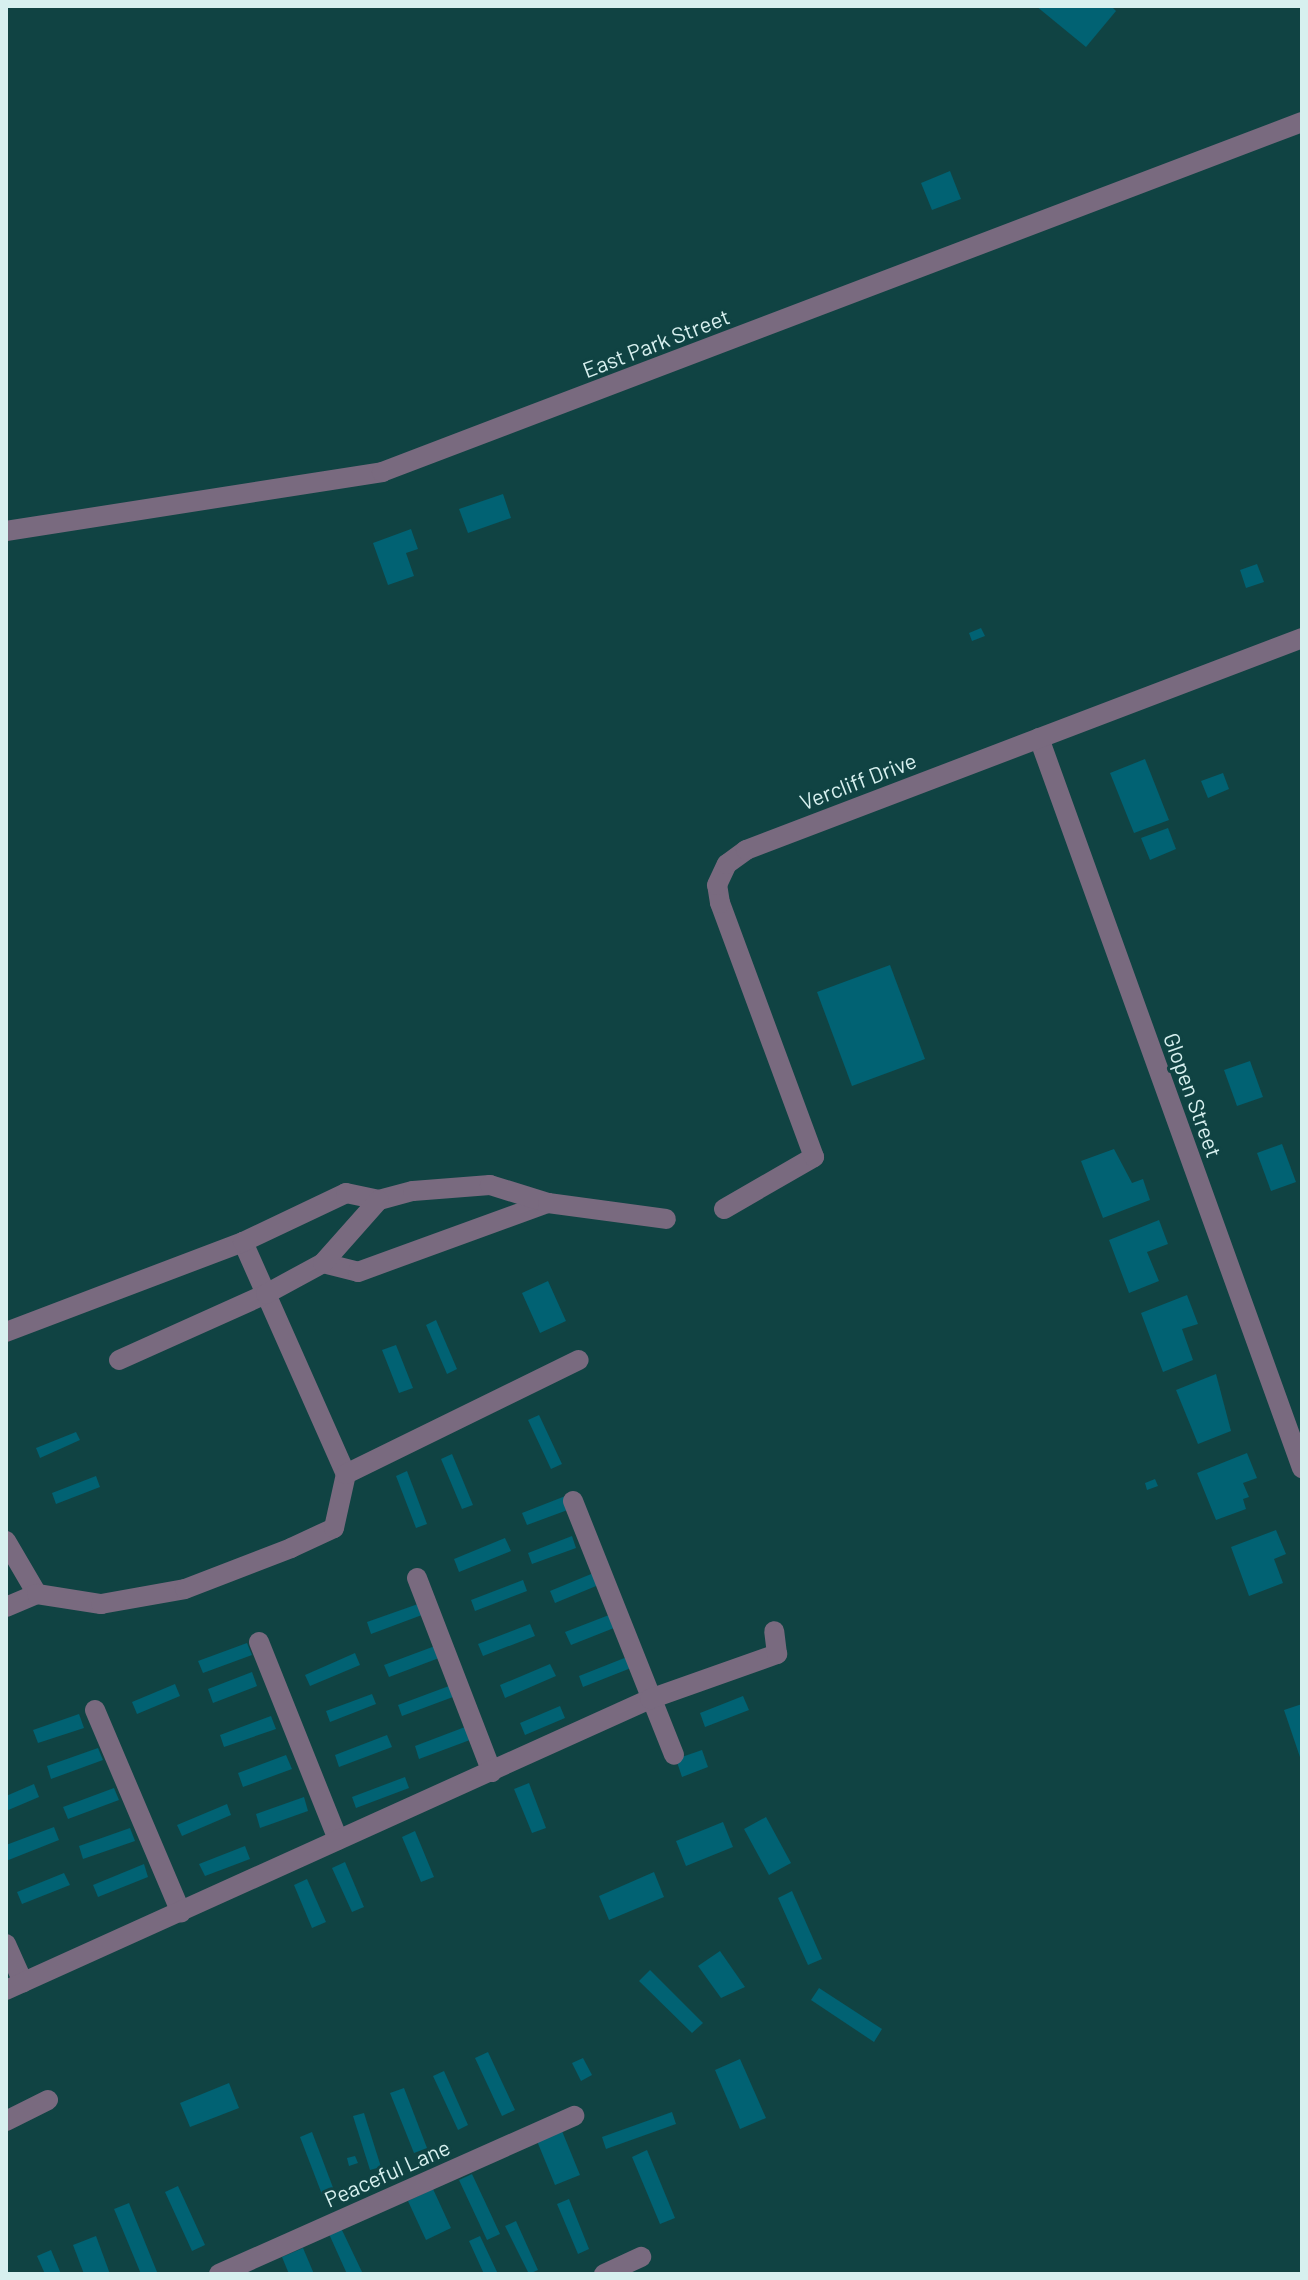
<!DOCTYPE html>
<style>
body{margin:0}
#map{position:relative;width:1308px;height:2280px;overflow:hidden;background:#104343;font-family:Barlow,sans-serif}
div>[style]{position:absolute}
.building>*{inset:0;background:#016273}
.minor>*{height:20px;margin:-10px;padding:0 10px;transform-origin:10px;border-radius:10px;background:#796a7f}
span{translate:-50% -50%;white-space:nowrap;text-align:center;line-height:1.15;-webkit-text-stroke:6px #104343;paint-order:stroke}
.street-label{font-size:22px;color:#d7f0ef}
.frame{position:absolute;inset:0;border:8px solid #d7f0ef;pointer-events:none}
</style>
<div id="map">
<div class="building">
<div style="clip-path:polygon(1036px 6px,1111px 6px,1116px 11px,1086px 47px)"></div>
<div style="clip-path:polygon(950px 171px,961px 199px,932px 210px,921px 183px)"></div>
<div style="clip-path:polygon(503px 494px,511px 518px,468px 533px,459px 509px)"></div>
<div style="clip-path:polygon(411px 529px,418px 549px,406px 553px,414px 576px,388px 585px,373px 543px)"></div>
<div style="clip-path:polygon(1257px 564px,1264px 582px,1246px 588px,1240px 570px)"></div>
<div style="clip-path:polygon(981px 628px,985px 636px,972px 641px,969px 633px)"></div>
<div style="clip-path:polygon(1145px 759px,1169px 820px,1134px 833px,1110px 773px)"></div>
<div style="clip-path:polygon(1223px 773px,1229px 789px,1208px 798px,1201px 781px)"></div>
<div style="clip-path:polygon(1168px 828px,1176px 849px,1150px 860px,1141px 838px)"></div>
<div style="clip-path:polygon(890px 965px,925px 1059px,852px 1086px,817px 992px)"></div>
<div style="clip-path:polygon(1250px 1061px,1263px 1097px,1237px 1106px,1224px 1070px)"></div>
<div style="clip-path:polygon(1282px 1144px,1296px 1182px,1271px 1191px,1257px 1153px)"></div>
<div style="clip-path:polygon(1114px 1149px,1132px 1183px,1143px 1179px,1150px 1200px,1103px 1218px,1081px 1161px)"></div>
<div style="clip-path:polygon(1159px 1220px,1168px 1244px,1147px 1252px,1159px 1281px,1129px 1293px,1109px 1240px)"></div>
<div style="clip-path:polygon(548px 1281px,566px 1321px,540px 1333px,522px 1293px)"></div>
<div style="clip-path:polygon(1187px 1295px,1198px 1324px,1182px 1329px,1193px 1360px,1163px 1372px,1141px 1313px)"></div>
<div style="clip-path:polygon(436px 1320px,457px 1369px,447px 1374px,426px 1325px)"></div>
<div style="clip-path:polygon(396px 1345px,413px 1388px,399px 1393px,382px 1350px)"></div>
<div style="clip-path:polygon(1216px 1374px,1231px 1431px,1198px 1444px,1176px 1390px)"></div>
<div style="clip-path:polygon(539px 1415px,562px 1464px,551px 1469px,528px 1420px)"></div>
<div style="clip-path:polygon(76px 1432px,80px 1440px,40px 1458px,36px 1448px)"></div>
<div style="clip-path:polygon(1247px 1453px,1257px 1478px,1243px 1483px,1249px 1497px,1243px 1499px,1246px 1509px,1216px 1520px,1197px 1473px)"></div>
<div style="clip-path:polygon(452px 1454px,473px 1505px,462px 1509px,441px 1459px)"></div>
<div style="clip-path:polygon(407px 1471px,427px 1524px,416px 1528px,396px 1476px)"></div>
<div style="clip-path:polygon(96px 1476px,100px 1487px,56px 1504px,52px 1493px)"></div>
<div style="clip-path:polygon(1155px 1479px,1158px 1486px,1147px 1490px,1145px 1483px)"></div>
<div style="clip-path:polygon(568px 1495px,573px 1508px,527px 1525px,522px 1513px)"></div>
<div style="clip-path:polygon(1276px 1530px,1286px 1554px,1274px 1559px,1283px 1583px,1249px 1596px,1231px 1547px)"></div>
<div style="clip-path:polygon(572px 1536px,576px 1548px,532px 1564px,528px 1553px)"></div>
<div style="clip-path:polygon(505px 1538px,511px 1551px,459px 1572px,454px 1559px)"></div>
<div style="clip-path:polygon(596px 1572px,601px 1584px,555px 1603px,550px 1591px)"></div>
<div style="clip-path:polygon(523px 1580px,527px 1591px,475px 1611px,471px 1600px)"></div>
<div style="clip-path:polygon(418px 1604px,422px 1615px,371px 1634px,367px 1622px)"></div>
<div style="clip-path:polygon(609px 1615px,614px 1628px,571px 1645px,565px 1632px)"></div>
<div style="clip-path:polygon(530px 1624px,535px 1636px,483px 1656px,478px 1644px)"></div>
<div style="clip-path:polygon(247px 1643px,252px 1655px,203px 1673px,198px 1661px)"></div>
<div style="clip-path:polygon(435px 1646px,439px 1658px,389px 1677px,384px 1665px)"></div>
<div style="clip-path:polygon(355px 1653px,360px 1665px,310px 1686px,305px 1675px)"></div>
<div style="clip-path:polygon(627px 1657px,631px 1668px,583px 1687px,579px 1676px)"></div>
<div style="clip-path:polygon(550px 1664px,556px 1676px,505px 1698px,500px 1685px)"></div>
<div style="clip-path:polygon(252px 1672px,257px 1686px,213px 1703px,208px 1689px)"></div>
<div style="clip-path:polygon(175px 1684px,180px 1696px,137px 1714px,132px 1702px)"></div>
<div style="clip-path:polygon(449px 1686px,453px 1697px,402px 1716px,398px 1705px)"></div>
<div style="clip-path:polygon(372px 1694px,376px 1704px,330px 1722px,326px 1711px)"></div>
<div style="clip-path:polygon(743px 1696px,749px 1710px,705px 1727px,700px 1713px)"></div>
<div style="clip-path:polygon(1302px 1704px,1302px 1760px,1301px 1760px,1284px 1710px)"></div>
<div style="clip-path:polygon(560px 1706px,565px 1718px,525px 1735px,520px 1723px)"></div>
<div style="clip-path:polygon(79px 1714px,84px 1728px,38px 1743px,33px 1730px)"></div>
<div style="clip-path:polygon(271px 1716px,276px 1729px,224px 1747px,220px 1735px)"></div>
<div style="clip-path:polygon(465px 1727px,470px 1740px,419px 1759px,415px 1746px)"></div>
<div style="clip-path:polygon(387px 1735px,392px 1747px,339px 1767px,335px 1755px)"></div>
<div style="clip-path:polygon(98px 1748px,103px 1760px,51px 1779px,47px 1766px)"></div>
<div style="clip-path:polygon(702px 1750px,708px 1767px,682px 1777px,676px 1759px)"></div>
<div style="clip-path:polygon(286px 1755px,292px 1769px,243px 1787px,238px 1773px)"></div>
<div style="clip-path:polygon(405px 1777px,409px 1788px,356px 1808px,352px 1797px)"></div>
<div style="clip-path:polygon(529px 1783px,546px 1828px,532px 1833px,514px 1789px)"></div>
<div style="clip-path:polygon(34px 1784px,39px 1797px,6px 1811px,6px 1796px)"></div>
<div style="clip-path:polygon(114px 1788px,119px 1800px,68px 1819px,63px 1807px)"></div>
<div style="clip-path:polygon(304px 1797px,308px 1811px,260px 1828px,256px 1814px)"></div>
<div style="clip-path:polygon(227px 1804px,231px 1815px,182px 1836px,177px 1825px)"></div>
<div style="clip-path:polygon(766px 1817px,791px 1863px,769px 1875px,744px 1829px)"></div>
<div style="clip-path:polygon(723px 1822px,733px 1847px,686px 1866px,676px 1841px)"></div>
<div style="clip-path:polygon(54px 1827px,59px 1840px,6px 1861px,6px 1845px)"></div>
<div style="clip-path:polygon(130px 1828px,135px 1841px,83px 1859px,79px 1846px)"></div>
<div style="clip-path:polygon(415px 1831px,434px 1877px,421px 1882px,402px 1837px)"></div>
<div style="clip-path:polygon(245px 1846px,250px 1859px,205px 1876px,199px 1864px)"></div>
<div style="clip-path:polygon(345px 1862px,364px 1907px,352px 1912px,332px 1868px)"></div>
<div style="clip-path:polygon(144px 1864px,148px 1877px,98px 1897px,93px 1885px)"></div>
<div style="clip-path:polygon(654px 1872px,664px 1897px,609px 1920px,599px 1896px)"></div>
<div style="clip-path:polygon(64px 1873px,70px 1885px,22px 1904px,17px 1892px)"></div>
<div style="clip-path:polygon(307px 1879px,326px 1922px,312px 1928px,294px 1885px)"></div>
<div style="clip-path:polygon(792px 1891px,822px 1959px,808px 1965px,778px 1898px)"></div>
<div style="clip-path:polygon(720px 1951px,745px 1987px,721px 1998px,698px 1966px)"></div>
<div style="clip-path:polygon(650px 1970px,703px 2023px,692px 2033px,639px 1981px)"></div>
<div style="clip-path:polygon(819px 1988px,882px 2029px,874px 2042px,811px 2000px)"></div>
<div style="clip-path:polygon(488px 2052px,515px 2110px,502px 2116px,475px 2058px)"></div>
<div style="clip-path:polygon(583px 2058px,592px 2075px,581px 2081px,572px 2063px)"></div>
<div style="clip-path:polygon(740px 2059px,766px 2118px,740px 2129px,715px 2070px)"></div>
<div style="clip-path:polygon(444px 2071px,468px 2125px,458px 2130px,433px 2076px)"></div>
<div style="clip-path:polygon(229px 2083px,239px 2108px,190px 2127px,180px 2103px)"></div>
<div style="clip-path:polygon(404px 2088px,427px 2148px,414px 2153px,390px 2093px)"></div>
<div style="clip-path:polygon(672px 2112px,676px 2124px,606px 2149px,602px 2137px)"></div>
<div style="clip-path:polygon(364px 2113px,381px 2167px,370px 2170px,353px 2116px)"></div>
<div style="clip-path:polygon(562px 2131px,580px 2175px,555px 2185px,537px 2141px)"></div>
<div style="clip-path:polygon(312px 2132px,335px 2193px,323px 2197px,300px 2137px)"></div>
<div style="clip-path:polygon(647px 2150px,675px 2218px,660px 2224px,632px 2157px)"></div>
<div style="clip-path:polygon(355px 2156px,358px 2163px,349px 2166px,347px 2158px)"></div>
<div style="clip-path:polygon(472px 2174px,500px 2234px,487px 2240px,459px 2180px)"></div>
<div style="clip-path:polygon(178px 2186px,205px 2245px,192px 2251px,165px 2192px)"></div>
<div style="clip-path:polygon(433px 2189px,451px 2228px,426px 2240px,408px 2201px)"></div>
<div style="clip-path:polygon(569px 2199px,589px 2249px,578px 2254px,557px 2204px)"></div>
<div style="clip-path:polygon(129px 2203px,157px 2272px,153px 2274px,141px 2274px,114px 2209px)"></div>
<div style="clip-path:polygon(516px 2221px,538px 2270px,529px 2274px,505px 2226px)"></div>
<div style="clip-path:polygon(341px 2228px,363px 2274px,347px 2274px,329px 2234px)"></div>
<div style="clip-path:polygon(96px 2236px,110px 2274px,84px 2274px,73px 2245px)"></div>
<div style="clip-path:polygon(480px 2236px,498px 2274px,484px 2274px,469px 2241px)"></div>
<div style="clip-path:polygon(303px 2248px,314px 2274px,289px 2274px,282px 2257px)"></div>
<div style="clip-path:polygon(51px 2250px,61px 2274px,45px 2274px,37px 2256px)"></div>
</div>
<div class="minor">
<div style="left:6px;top:531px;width:381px;rotate:-8.9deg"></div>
<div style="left:382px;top:472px;width:984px;rotate:-20.83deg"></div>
<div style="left:1039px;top:738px;width:776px;rotate:70.19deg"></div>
<div style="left:724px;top:1209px;width:104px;rotate:-30deg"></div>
<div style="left:814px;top:1157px;width:271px;rotate:-110.3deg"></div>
<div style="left:720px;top:903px;width:18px;rotate:-99deg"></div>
<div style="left:717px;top:885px;width:23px;rotate:-65deg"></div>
<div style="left:727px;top:864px;width:24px;rotate:-36deg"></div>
<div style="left:746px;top:850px;width:595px;rotate:-20.87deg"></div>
<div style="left:243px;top:1242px;width:254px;rotate:66.1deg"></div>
<div style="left:323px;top:1263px;width:36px;rotate:14deg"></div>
<div style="left:358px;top:1272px;width:202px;rotate:-20deg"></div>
<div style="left:6px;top:1332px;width:254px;rotate:-20.8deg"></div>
<div style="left:243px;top:1242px;width:114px;rotate:-25.4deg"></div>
<div style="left:346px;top:1193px;width:34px;rotate:12deg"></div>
<div style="left:379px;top:1200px;width:35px;rotate:-15deg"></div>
<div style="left:413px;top:1191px;width:77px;rotate:-4.5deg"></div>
<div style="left:490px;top:1185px;width:61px;rotate:17.2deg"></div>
<div style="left:548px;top:1203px;width:119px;rotate:7.7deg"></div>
<div style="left:119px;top:1360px;width:161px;rotate:-24.2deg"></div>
<div style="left:266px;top:1294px;width:65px;rotate:-28.5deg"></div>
<div style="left:323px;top:1263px;width:84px;rotate:-48.4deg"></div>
<div style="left:573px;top:1501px;width:273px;rotate:68.3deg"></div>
<div style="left:6px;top:1541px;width:61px;rotate:59.7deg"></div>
<div style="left:417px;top:1578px;width:208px;rotate:68.9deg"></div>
<div style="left:6px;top:1607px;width:34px;rotate:-23deg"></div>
<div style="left:37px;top:1594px;width:65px;rotate:8.9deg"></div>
<div style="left:101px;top:1604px;width:85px;rotate:-10.1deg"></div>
<div style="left:185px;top:1589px;width:114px;rotate:-21.1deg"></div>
<div style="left:291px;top:1548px;width:47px;rotate:-24.9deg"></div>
<div style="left:334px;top:1528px;width:55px;rotate:-77.5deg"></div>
<div style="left:346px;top:1474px;width:259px;rotate:-26.1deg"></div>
<div style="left:259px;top:1642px;width:213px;rotate:68.2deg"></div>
<div style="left:95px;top:1710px;width:220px;rotate:67deg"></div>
<div style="left:6px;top:1944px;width:42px;rotate:65.9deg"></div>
<div style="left:6px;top:1990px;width:707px;rotate:-24.32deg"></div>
<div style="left:650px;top:1699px;width:135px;rotate:-19.5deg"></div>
<div style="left:777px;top:1654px;width:23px;rotate:-97deg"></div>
<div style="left:6px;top:2121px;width:47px;rotate:-26.6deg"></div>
<div style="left:219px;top:2274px;width:389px;rotate:-24deg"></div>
<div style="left:604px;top:2274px;width:41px;rotate:-24.7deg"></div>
</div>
<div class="street-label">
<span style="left:656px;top:343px;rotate:-21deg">East Park Street</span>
<span style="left:858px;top:781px;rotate:-21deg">Vercliff Drive</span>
<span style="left:1193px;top:1095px;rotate:70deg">Glopen Street</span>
<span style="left:387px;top:2173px;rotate:-24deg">Peaceful Lane</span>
</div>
<div class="frame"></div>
</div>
